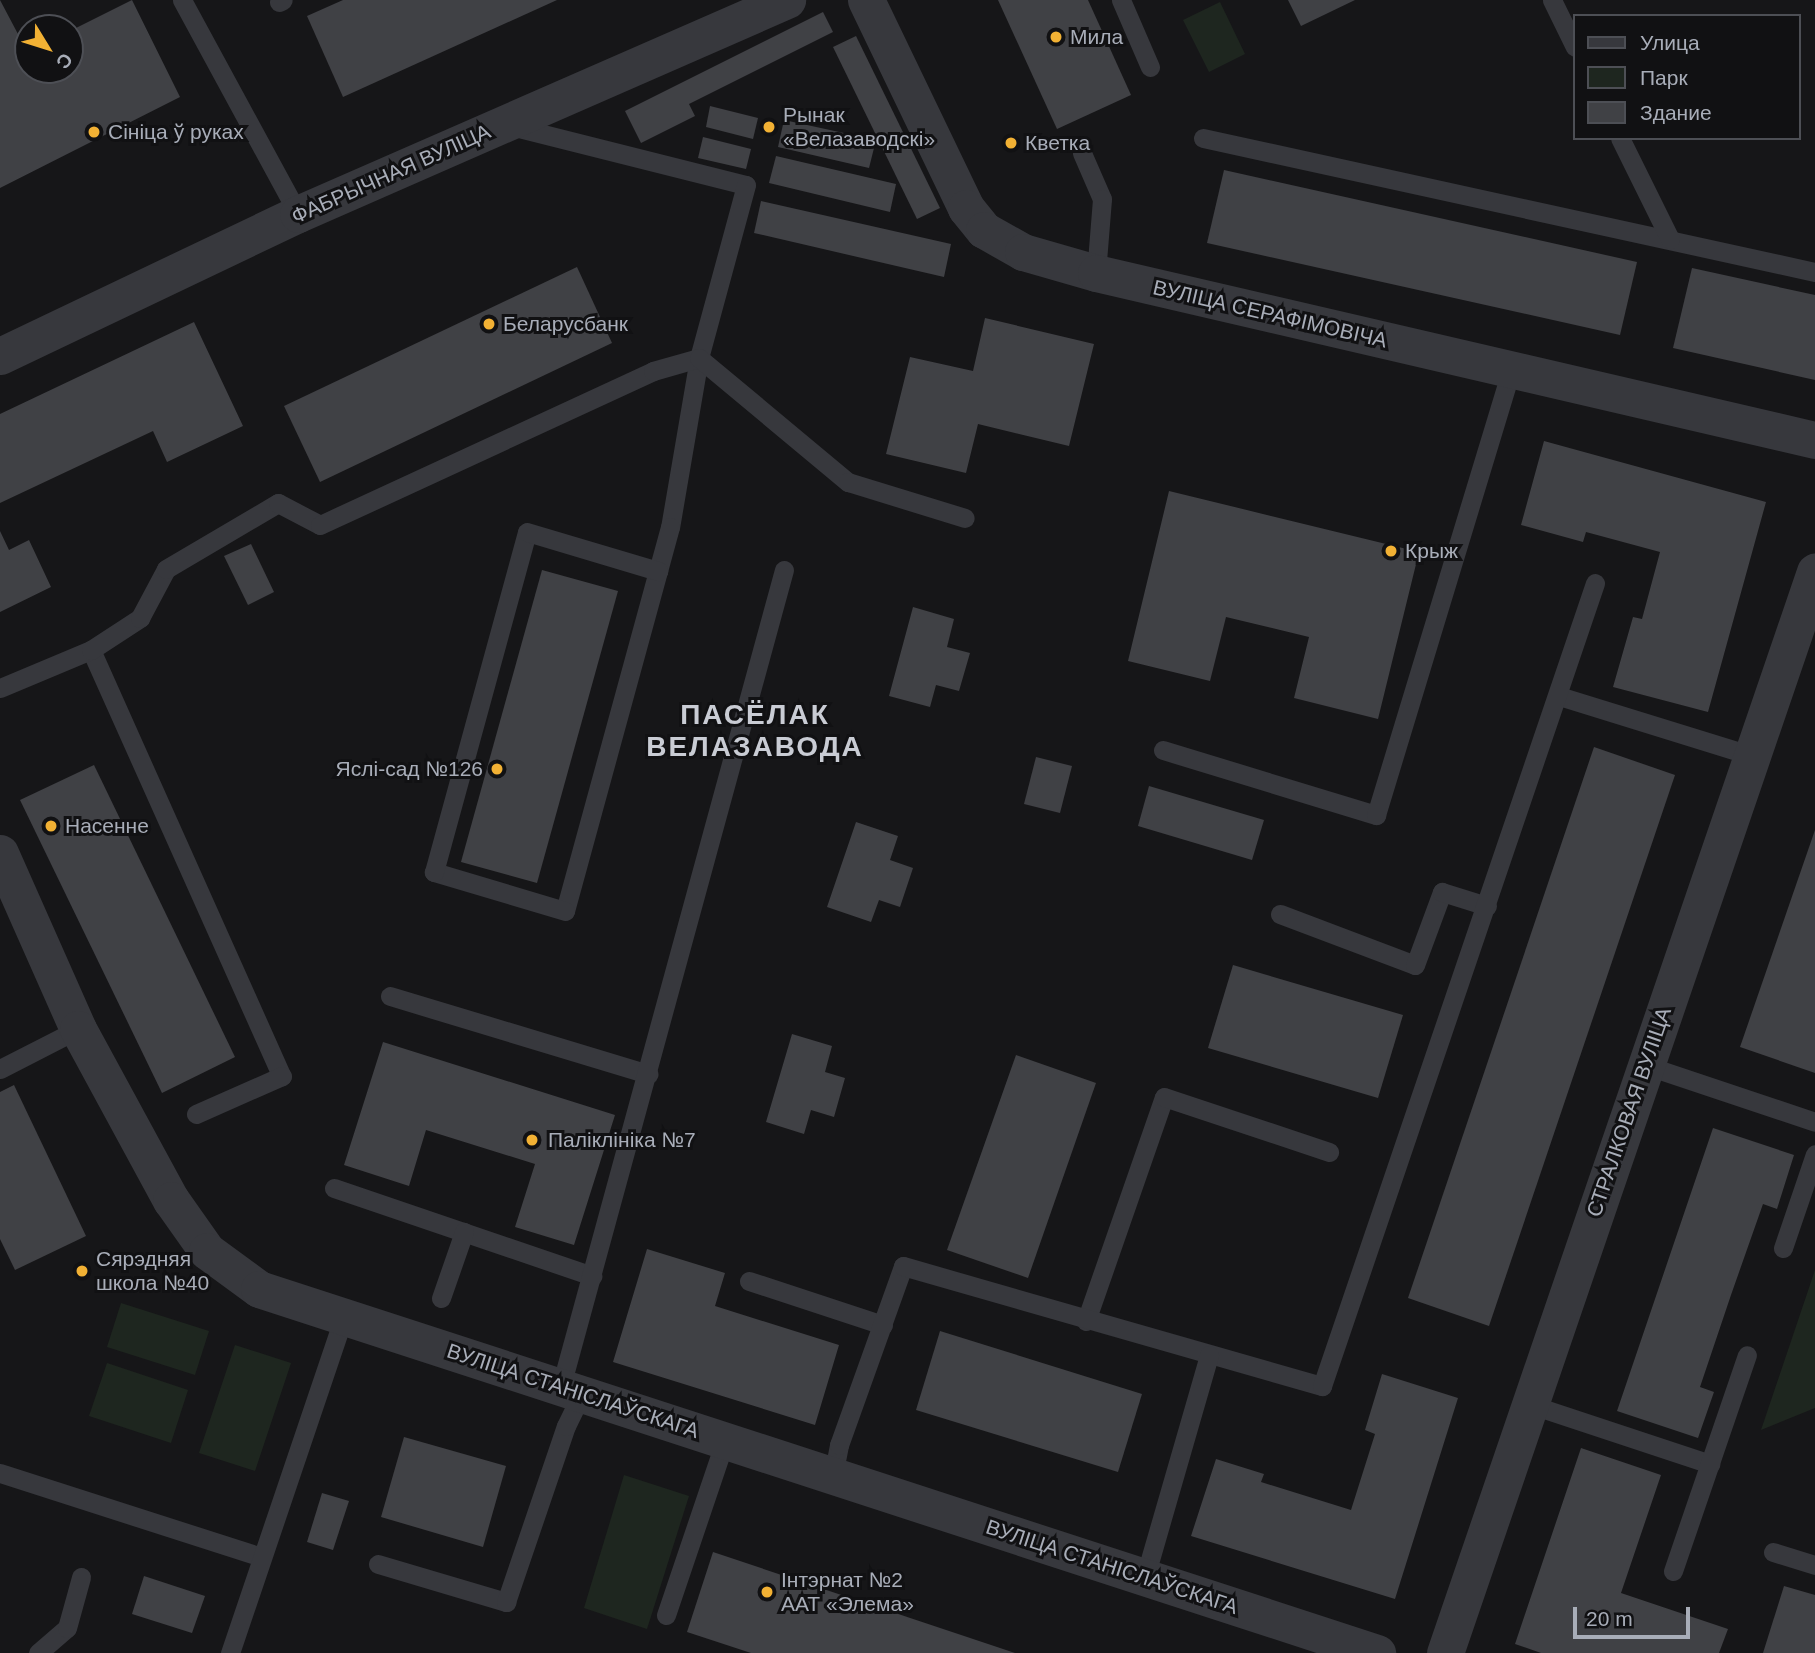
<!DOCTYPE html>
<meta charset="utf-8">
<style>
body{margin:0}
#map{position:relative;width:1815px;height:1653px;overflow:hidden;background:#161618;font-family:Arial,sans-serif}
div>[style]{position:absolute}
.green>*{inset:0;background:#1e261f}
.building>*{inset:0;background:#404145}
.service>*{height:19px;margin:-9.5px;padding:0 9.5px;transform-origin:9.5px;border-radius:9.5px;background:#37383d}
.minor>*{height:37px;margin:-18.5px;padding:0 18.5px;transform-origin:18.5px;border-radius:18.5px;background:#37383d}
.dots>*{width:19px;height:19px;translate:-50% -50%;box-sizing:border-box;border:4px solid #111113;border-radius:50%}
span{translate:-50% -50%;white-space:nowrap;text-align:center;line-height:1.15;-webkit-text-stroke:6px #111113;paint-order:stroke}
.poi-label{font-size:21px;color:#a8adb8}
.left{translate:0 -50%;text-align:left}
.right{translate:-100% -50%;text-align:right}
.street-label{font-size:21px;color:#a8adb8}
.district-label{font-size:28px;color:#c9ccd4;font-weight:700;letter-spacing:2px}
.legend{position:absolute;left:1573px;top:14px;width:228px;height:126px;box-sizing:border-box;background:#111113;border:2px solid #4d4f55;margin:0;padding:9px 12px;list-style:none;font-size:21px;color:#a8adb8}
.legend li{display:flex;align-items:center;gap:14px;height:35px}
.legend b{width:35px;border:2px solid #4d4f55}
.north{position:absolute;left:14px;top:14px;width:70px;height:70px;box-sizing:border-box;background:#111113;border:2px solid #4d4f55;border-radius:50%;rotate:128deg;font-size:19px;font-weight:700;line-height:28px;text-align:center;color:#a8adb8}
.north::after{content:'';display:block;margin:auto;width:24px;height:32px;background:#f2b134;clip-path:polygon(50% 0,100% 100%,50% 72%,0 100%)}
.scale{position:absolute;left:1573px;top:1607px;width:117px;height:32px;box-sizing:border-box;border:4px solid #a8adb8;border-top:0;padding-left:9px;font-size:21px;line-height:24px;white-space:nowrap;color:#a8adb8;-webkit-text-stroke:5px #111113;paint-order:stroke}
</style>
<div id="map">
<div class="green">
<div style="clip-path:polygon(1220px 2px,1245px 54px,1209px 72px,1183px 20px)"></div>
<div style="clip-path:polygon(1815px 1270px,1815px 1408px,1761px 1430px)"></div>
<div style="clip-path:polygon(121px 1303px,209px 1331px,195px 1375px,107px 1347px)"></div>
<div style="clip-path:polygon(235px 1345px,291px 1363px,255px 1471px,199px 1453px)"></div>
<div style="clip-path:polygon(107px 1363px,188px 1390px,171px 1443px,89px 1416px)"></div>
<div style="clip-path:polygon(624px 1475px,689px 1496px,647px 1629px,584px 1608px)"></div>
</div>
<div class="building">
<div style="clip-path:polygon(0 0,28px 53px,28px 70px,70px 70px,70px 31px,132px 0,180px 97px,0 188px)"></div>
<div style="clip-path:polygon(343px 0,557px 0,343px 97px,307px 16px)"></div>
<div style="clip-path:polygon(998px 0,1088px 0,1131px 95px,1057px 129px)"></div>
<div style="clip-path:polygon(1288px 0,1355px 0,1301px 26px)"></div>
<div style="clip-path:polygon(823px 12px,833px 32px,689px 104px,695px 116px,641px 143px,625px 111px)"></div>
<div style="clip-path:polygon(856px 36px,940px 208px,917px 219px,833px 47px)"></div>
<div style="clip-path:polygon(710px 106px,758px 118px,753px 139px,706px 127px)"></div>
<div style="clip-path:polygon(784px 120px,876px 140px,869px 168px,778px 147px)"></div>
<div style="clip-path:polygon(703px 137px,751px 149px,746px 169px,698px 158px)"></div>
<div style="clip-path:polygon(776px 156px,896px 184px,890px 212px,769px 183px)"></div>
<div style="clip-path:polygon(1224px 170px,1637px 262px,1620px 335px,1207px 243px)"></div>
<div style="clip-path:polygon(761px 201px,951px 244px,944px 277px,754px 233px)"></div>
<div style="clip-path:polygon(577px 267px,612px 343px,320px 482px,284px 406px)"></div>
<div style="clip-path:polygon(1692px 268px,1815px 295px,1815px 380px,1673px 348px)"></div>
<div style="clip-path:polygon(985px 318px,1094px 344px,1069px 446px,978px 424px,966px 473px,886px 454px,910px 357px,973px 371px)"></div>
<div style="clip-path:polygon(194px 322px,243px 426px,167px 462px,153px 431px,0 503px,0 414px)"></div>
<div style="clip-path:polygon(1544px 441px,1766px 502px,1708px 712px,1613px 687px,1633px 617px,1642px 619px,1660px 552px,1586px 532px,1583px 542px,1521px 525px)"></div>
<div style="clip-path:polygon(1169px 491px,1419px 552px,1378px 719px,1294px 698px,1309px 637px,1226px 617px,1210px 681px,1128px 661px)"></div>
<div style="clip-path:polygon(0 531px,9px 550px,29px 540px,51px 587px,0 612px)"></div>
<div style="clip-path:polygon(251px 544px,274px 592px,248px 605px,224px 556px)"></div>
<div style="clip-path:polygon(542px 570px,618px 591px,537px 883px,461px 862px)"></div>
<div style="clip-path:polygon(913px 607px,954px 619px,947px 647px,970px 653px,959px 691px,936px 685px,930px 707px,889px 696px)"></div>
<div style="clip-path:polygon(1594px 747px,1675px 775px,1489px 1326px,1408px 1298px)"></div>
<div style="clip-path:polygon(1036px 757px,1072px 766px,1060px 813px,1024px 804px)"></div>
<div style="clip-path:polygon(94px 765px,235px 1057px,162px 1093px,20px 800px)"></div>
<div style="clip-path:polygon(1149px 786px,1264px 820px,1252px 860px,1138px 826px)"></div>
<div style="clip-path:polygon(856px 822px,898px 836px,890px 860px,913px 868px,900px 907px,879px 900px,871px 922px,827px 907px)"></div>
<div style="clip-path:polygon(1815px 830px,1815px 1073px,1740px 1047px)"></div>
<div style="clip-path:polygon(1233px 965px,1403px 1015px,1378px 1098px,1208px 1048px)"></div>
<div style="clip-path:polygon(792px 1034px,832px 1046px,825px 1072px,845px 1078px,834px 1117px,811px 1110px,804px 1134px,766px 1122px)"></div>
<div style="clip-path:polygon(383px 1042px,615px 1115px,574px 1245px,515px 1227px,535px 1164px,426px 1130px,409px 1186px,344px 1165px)"></div>
<div style="clip-path:polygon(1016px 1055px,1096px 1083px,1028px 1278px,947px 1250px)"></div>
<div style="clip-path:polygon(14px 1085px,86px 1236px,15px 1270px,0 1239px,0 1092px)"></div>
<div style="clip-path:polygon(1713px 1128px,1794px 1155px,1777px 1209px,1763px 1204px,1731px 1295px,1700px 1387px,1714px 1392px,1698px 1438px,1617px 1411px)"></div>
<div style="clip-path:polygon(647px 1249px,725px 1273px,715px 1306px,839px 1345px,815px 1425px,613px 1362px)"></div>
<div style="clip-path:polygon(940px 1331px,1142px 1394px,1118px 1472px,916px 1410px)"></div>
<div style="clip-path:polygon(1382px 1374px,1458px 1398px,1395px 1599px,1191px 1536px,1216px 1459px,1264px 1474px,1261px 1482px,1351px 1510px,1375px 1434px,1365px 1430px)"></div>
<div style="clip-path:polygon(404px 1437px,506px 1466px,483px 1547px,381px 1517px)"></div>
<div style="clip-path:polygon(1581px 1448px,1661px 1475px,1621px 1593px,1728px 1629px,1719px 1653px,1541px 1653px,1515px 1644px)"></div>
<div style="clip-path:polygon(322px 1493px,349px 1501px,333px 1550px,307px 1542px)"></div>
<div style="clip-path:polygon(713px 1552px,1015px 1653px,751px 1653px,687px 1632px)"></div>
<div style="clip-path:polygon(144px 1576px,205px 1596px,192px 1633px,132px 1614px)"></div>
<div style="clip-path:polygon(1784px 1586px,1815px 1595px,1815px 1653px,1763px 1653px)"></div>
</div>
<div class="service">
<div style="left:182px;top:0;width:243px;rotate:61.5deg"></div>
<div style="left:1121px;top:0;width:73px;rotate:66.6deg"></div>
<div style="left:1552px;top:0;width:52px;rotate:63.9deg"></div>
<div style="left:279px;top:2px;width:4px;rotate:-27deg"></div>
<div style="left:507px;top:125px;width:246px;rotate:14.1deg"></div>
<div style="left:746px;top:185px;width:179px;rotate:105.2deg"></div>
<div style="left:699px;top:358px;width:171px;rotate:99.7deg"></div>
<div style="left:670px;top:527px;width:46px;rotate:105.3deg"></div>
<div style="left:658px;top:571px;width:352px;rotate:105.3deg"></div>
<div style="left:565px;top:911px;width:137px;rotate:-163.4deg"></div>
<div style="left:434px;top:872px;width:352px;rotate:-74.7deg"></div>
<div style="left:527px;top:532px;width:137px;rotate:16.6deg"></div>
<div style="left:1203px;top:138px;width:626px;rotate:12.35deg"></div>
<div style="left:1620px;top:138px;width:113px;rotate:63.7deg"></div>
<div style="left:1082px;top:153px;width:50px;rotate:66.5deg"></div>
<div style="left:1102px;top:199px;width:74px;rotate:94.6deg"></div>
<div style="left:91px;top:650px;width:467px;rotate:65.9deg"></div>
<div style="left:282px;top:1076px;width:94px;rotate:156.2deg"></div>
<div style="left:0;top:688px;width:99px;rotate:-22.7deg"></div>
<div style="left:91px;top:650px;width:59px;rotate:-33.1deg"></div>
<div style="left:140px;top:618px;width:55px;rotate:-62deg"></div>
<div style="left:166px;top:569px;width:130px;rotate:-30.5deg"></div>
<div style="left:278px;top:503px;width:47px;rotate:27.6deg"></div>
<div style="left:320px;top:525px;width:367px;rotate:-24.8deg"></div>
<div style="left:653px;top:371px;width:48px;rotate:-15.8deg"></div>
<div style="left:699px;top:358px;width:194px;rotate:39.8deg"></div>
<div style="left:848px;top:482px;width:122px;rotate:17.1deg"></div>
<div style="left:1559px;top:696px;width:200px;rotate:17.2deg"></div>
<div style="left:1163px;top:750px;width:223px;rotate:17deg"></div>
<div style="left:1376px;top:815px;width:465px;rotate:-73.1deg"></div>
<div style="left:1280px;top:914px;width:144px;rotate:20.7deg"></div>
<div style="left:1415px;top:965px;width:78px;rotate:-69.7deg"></div>
<div style="left:1442px;top:892px;width:47px;rotate:17.3deg"></div>
<div style="left:390px;top:996px;width:270px;rotate:16.8deg"></div>
<div style="left:1645px;top:1065px;width:179px;rotate:18.5deg"></div>
<div style="left:0;top:1069px;width:88px;rotate:-27.1deg"></div>
<div style="left:334px;top:1188px;width:273px;rotate:18.8deg"></div>
<div style="left:1783px;top:1248px;width:99px;rotate:-71.2deg"></div>
<div style="left:749px;top:1281px;width:141px;rotate:18.2deg"></div>
<div style="left:441px;top:1298px;width:70px;rotate:-70.8deg"></div>
<div style="left:1086px;top:1321px;width:237px;rotate:-70.8deg"></div>
<div style="left:1164px;top:1097px;width:174px;rotate:18.4deg"></div>
<div style="left:561px;top:1386px;width:846px;rotate:-74.72deg"></div>
<div style="left:1529px;top:1404px;width:191px;rotate:18.3deg"></div>
<div style="left:0;top:1473px;width:272px;rotate:17.8deg"></div>
<div style="left:833px;top:1476px;width:32px;rotate:-79deg"></div>
<div style="left:839px;top:1445px;width:190px;rotate:-70.3deg"></div>
<div style="left:903px;top:1266px;width:436px;rotate:16deg"></div>
<div style="left:1322px;top:1386px;width:848px;rotate:-71.22deg"></div>
<div style="left:1773px;top:1552px;width:44px;rotate:17.2deg"></div>
<div style="left:378px;top:1564px;width:134px;rotate:16.5deg"></div>
<div style="left:506px;top:1602px;width:186px;rotate:-71.2deg"></div>
<div style="left:566px;top:1426px;width:34px;rotate:-64deg"></div>
<div style="left:1673px;top:1571px;width:228px;rotate:-71.1deg"></div>
<div style="left:1145px;top:1577px;width:231px;rotate:-73.9deg"></div>
<div style="left:666px;top:1615px;width:184px;rotate:-71.3deg"></div>
<div style="left:38px;top:1653px;width:38px;rotate:-41deg"></div>
<div style="left:67px;top:1628px;width:53px;rotate:-74.6deg"></div>
<div style="left:230px;top:1653px;width:355px;rotate:-71.3deg"></div>
</div>
<div class="minor">
<div style="left:866px;top:0;width:231px;rotate:64.3deg"></div>
<div style="left:966px;top:208px;width:28px;rotate:51deg"></div>
<div style="left:984px;top:230px;width:45px;rotate:29.4deg"></div>
<div style="left:1023px;top:252px;width:76px;rotate:16deg"></div>
<div style="left:1096px;top:273px;width:738px;rotate:13.08deg"></div>
<div style="left:0;top:356px;width:330px;rotate:-25.5deg"></div>
<div style="left:298px;top:214px;width:534px;rotate:-23.64deg"></div>
<div style="left:0;top:853px;width:193px;rotate:66.1deg"></div>
<div style="left:78px;top:1029px;width:195px;rotate:61.5deg"></div>
<div style="left:171px;top:1200px;width:62px;rotate:54.8deg"></div>
<div style="left:207px;top:1251px;width:64px;rotate:36.2deg"></div>
<div style="left:259px;top:1289px;width:1176px;rotate:18.03deg"></div>
<div style="left:1445px;top:1653px;width:1143px;rotate:-71.11deg"></div>
</div>
<div class="dots">
<div style="left:1056px;top:37px;background:#f2b134"></div>
<div style="left:769px;top:127px;background:#f2b134"></div>
<div style="left:94px;top:132px;background:#f2b134"></div>
<div style="left:1011px;top:143px;background:#f2b134"></div>
<div style="left:489px;top:324px;background:#f2b134"></div>
<div style="left:1391px;top:551px;background:#f2b134"></div>
<div style="left:497px;top:769px;background:#f2b134"></div>
<div style="left:51px;top:826px;background:#f2b134"></div>
<div style="left:532px;top:1140px;background:#f2b134"></div>
<div style="left:82px;top:1271px;background:#f2b134"></div>
<div style="left:767px;top:1592px;background:#f2b134"></div>
</div>
<div class="poi-label">
<span class="left" style="left:1070px;top:37px">Мила</span>
<span class="left" style="left:783px;top:127px">Рынак<br>«Велазаводскі»</span>
<span class="left" style="left:108px;top:132px">Сініца ў руках</span>
<span class="left" style="left:1025px;top:143px">Кветка</span>
<span class="left" style="left:503px;top:324px">Беларусбанк</span>
<span class="left" style="left:1405px;top:551px">Крыж</span>
<span class="right" style="left:483px;top:769px">Яслі-сад №126</span>
<span class="left" style="left:65px;top:826px">Насенне</span>
<span class="left" style="left:548px;top:1140px">Паліклініка №7</span>
<span class="left" style="left:96px;top:1271px">Сярэдняя<br>школа №40</span>
<span class="left" style="left:781px;top:1592px">Інтэрнат №2<br>ААТ «Элема»</span>
</div>
<div class="street-label">
<span style="left:391px;top:174px;rotate:-24deg">ФАБРЫЧНАЯ ВУЛІЦА</span>
<span style="left:1270px;top:314px;rotate:13deg">ВУЛІЦА СЕРАФІМОВІЧА</span>
<span style="left:1629px;top:1112px;rotate:-71deg">СТРАЛКОВАЯ ВУЛІЦА</span>
<span style="left:573px;top:1391px;rotate:18deg">ВУЛІЦА СТАНІСЛАЎСКАГА</span>
<span style="left:1112px;top:1567px;rotate:18deg">ВУЛІЦА СТАНІСЛАЎСКАГА</span>
</div>
<div class="district-label">
<span style="left:755px;top:731px">ПАСЁЛАК<br>ВЕЛАЗАВОДА</span>
</div>
<ul class="legend">
<li><b style="height:9px;background:#37383d"></b>Улица</li>
<li><b style="height:19px;background:#1e261f"></b>Парк</li>
<li><b style="height:19px;background:#404145"></b>Здание</li>
</ul>
<div class="north">С</div>
<div class="scale">20 m</div>
</div>
